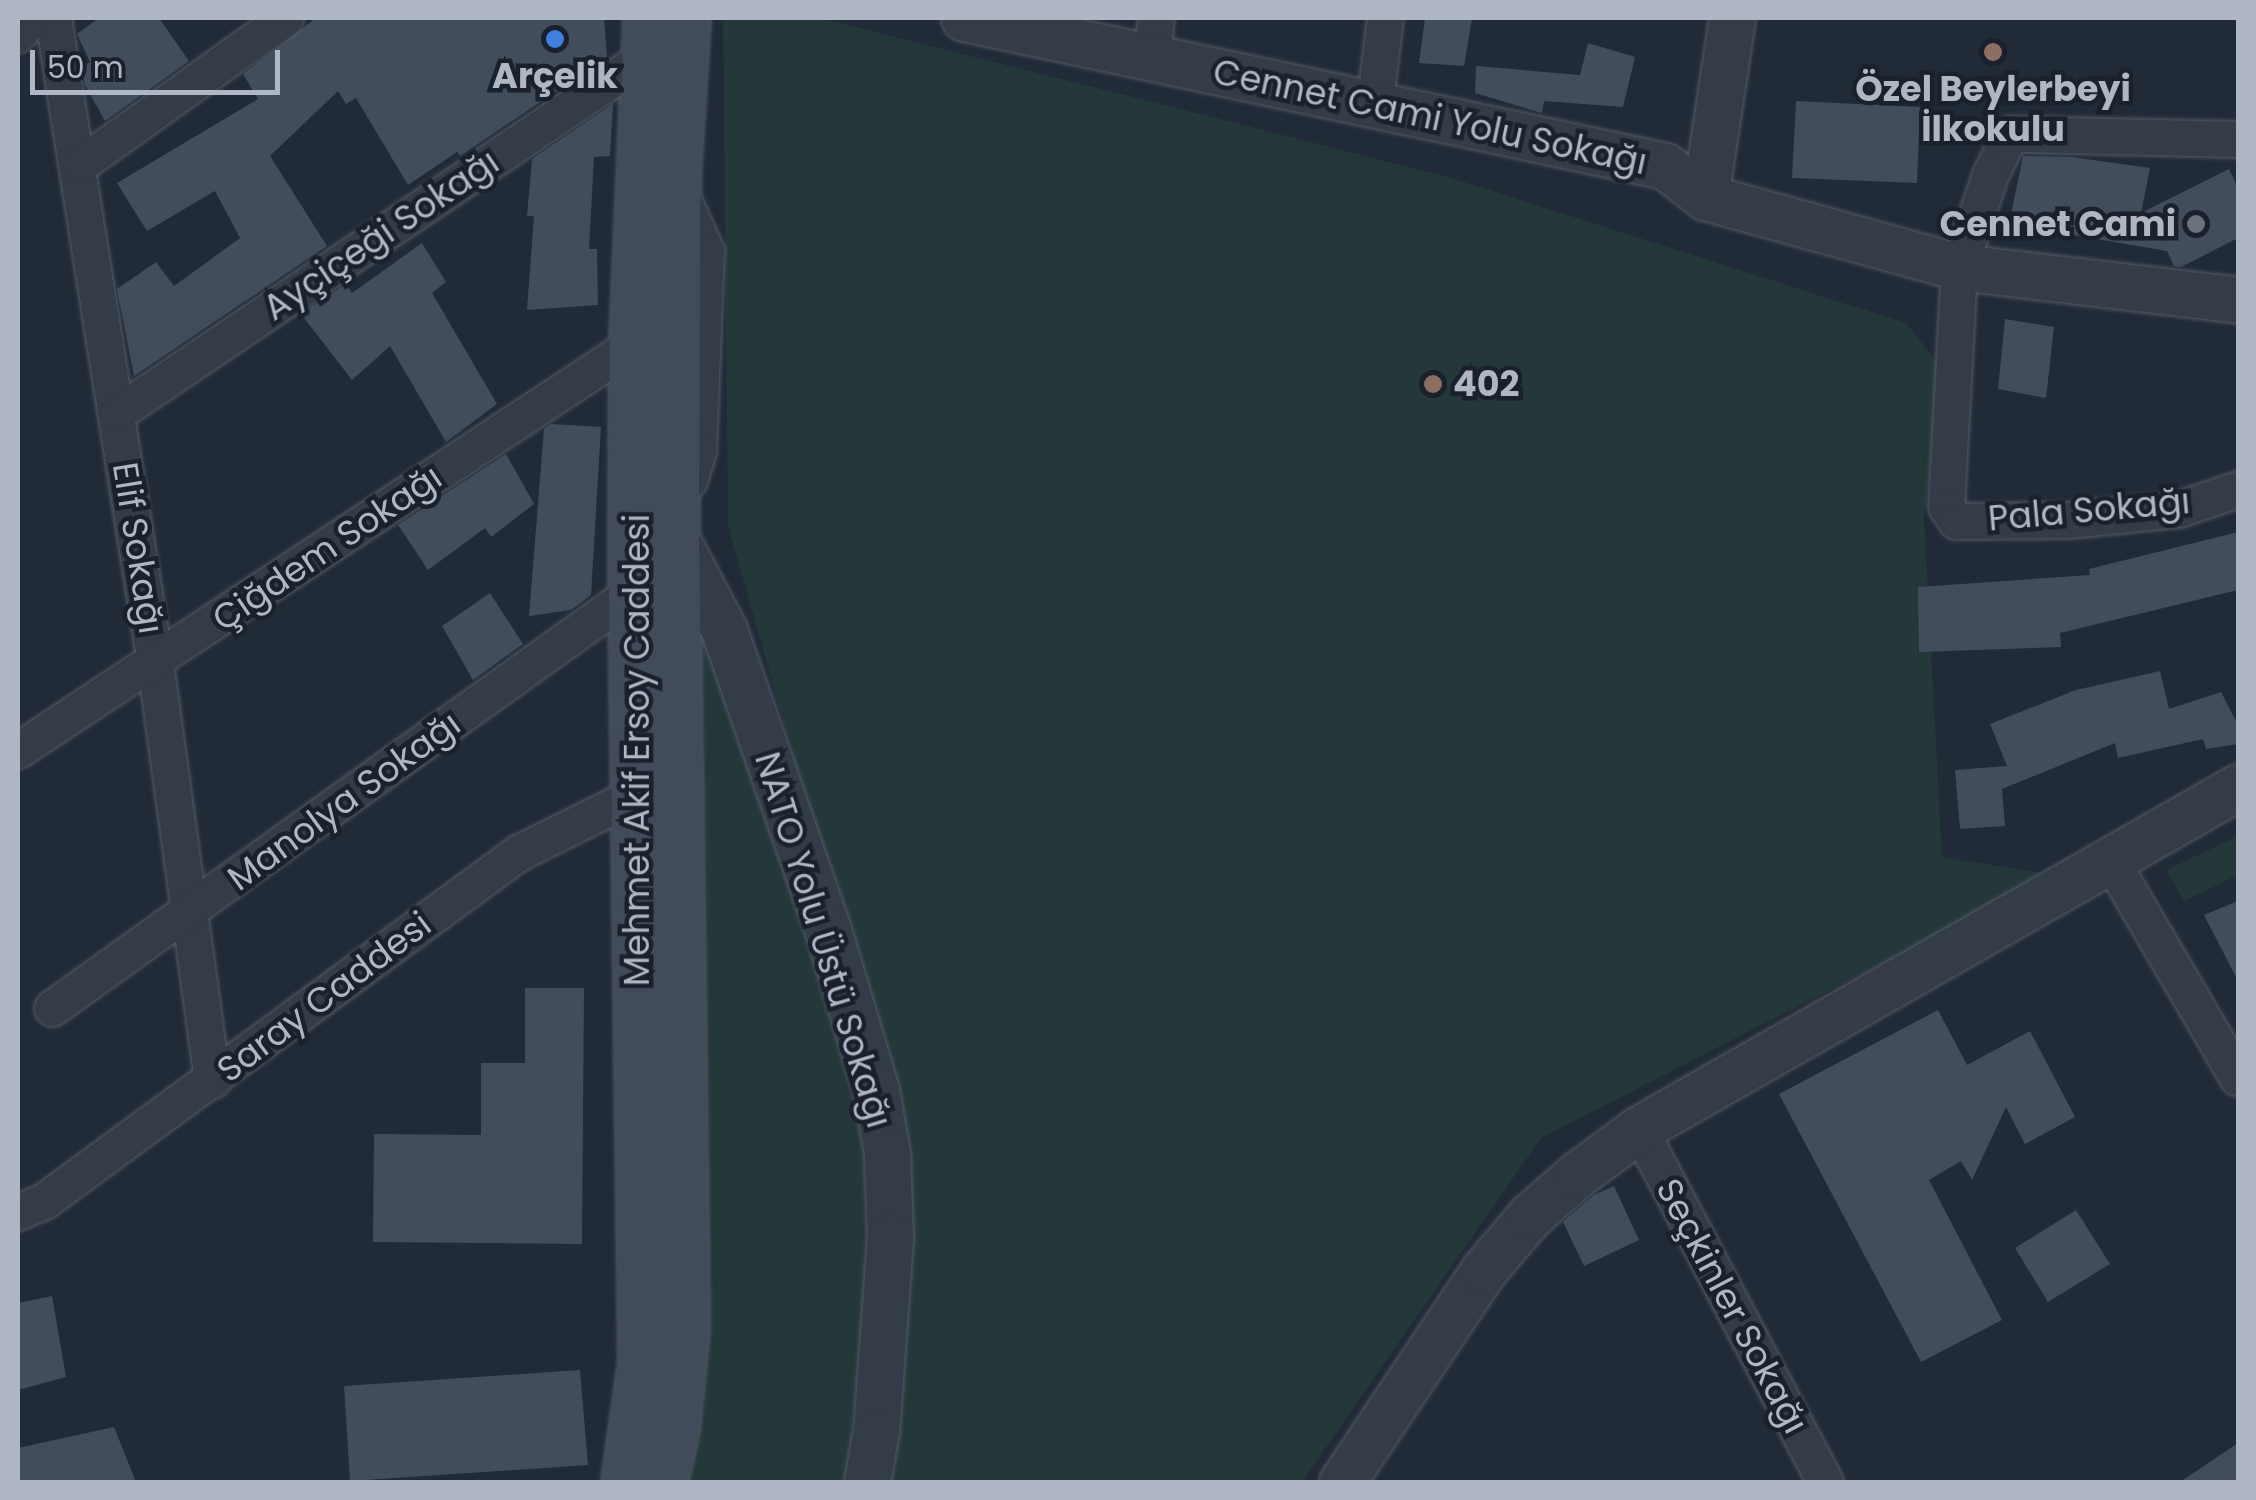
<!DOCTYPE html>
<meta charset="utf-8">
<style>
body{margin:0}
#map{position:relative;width:2256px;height:1500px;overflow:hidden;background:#212a37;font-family:Poppins,sans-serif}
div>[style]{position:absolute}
.green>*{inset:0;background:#243739}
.building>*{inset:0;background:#424d5c}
.roads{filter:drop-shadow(0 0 2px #525a65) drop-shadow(0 0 2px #525a65)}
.minor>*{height:35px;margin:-17.5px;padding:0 17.5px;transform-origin:17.5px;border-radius:17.5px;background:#343c47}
.tertiary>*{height:45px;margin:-22.5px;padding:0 22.5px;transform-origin:22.5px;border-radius:22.5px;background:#343c47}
.secondary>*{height:50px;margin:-25px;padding:0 25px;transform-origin:25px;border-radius:25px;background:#424b5a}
.dots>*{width:28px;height:28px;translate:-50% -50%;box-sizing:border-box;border:5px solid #1a212c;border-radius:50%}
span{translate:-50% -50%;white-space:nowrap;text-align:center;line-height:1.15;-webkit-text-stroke:9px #1a212c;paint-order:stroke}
.poi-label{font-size:35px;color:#afb7c4;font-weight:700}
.right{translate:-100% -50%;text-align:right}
.left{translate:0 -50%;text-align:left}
.street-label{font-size:35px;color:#afb7c4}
.frame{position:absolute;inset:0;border:20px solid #afb7c4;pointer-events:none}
.scale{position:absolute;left:30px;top:50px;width:250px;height:45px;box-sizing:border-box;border:5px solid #afb7c4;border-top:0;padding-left:12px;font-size:30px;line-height:35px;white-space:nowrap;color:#afb7c4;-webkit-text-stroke:8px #1a212c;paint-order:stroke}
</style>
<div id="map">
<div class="green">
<div style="clip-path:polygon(723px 18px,820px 18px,1445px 176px,1906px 323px,1944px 370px,1924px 515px,1942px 857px,2054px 875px,1541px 1138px,1302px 1482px,890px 1482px,905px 1151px,728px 526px)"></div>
<div style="clip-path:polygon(706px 623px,800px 897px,863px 1135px,868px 1270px,847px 1482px,681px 1482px,696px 626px)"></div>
<div style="clip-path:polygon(2238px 836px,2238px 875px,2184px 901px,2166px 870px)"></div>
</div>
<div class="building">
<div style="clip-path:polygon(99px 18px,159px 18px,189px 61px,105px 121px,85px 85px,82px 68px,90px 62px,77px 34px)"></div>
<div style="clip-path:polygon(316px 18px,604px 18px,607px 57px,460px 156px,457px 152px,408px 185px,356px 98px,346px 104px,338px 91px,270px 156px,327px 246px,134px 376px,117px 289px,156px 262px,174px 286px,240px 238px,215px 191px,147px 231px,117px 183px,258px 99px,243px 74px)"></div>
<div style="clip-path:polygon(1425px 18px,1472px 18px,1464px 66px,1419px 63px)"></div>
<div style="clip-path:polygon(1588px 43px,1635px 57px,1623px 107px,1544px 101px,1542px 113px,1475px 93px,1476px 66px,1580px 75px)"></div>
<div style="clip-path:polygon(1796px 101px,1920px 107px,1917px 183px,1792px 178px)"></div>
<div style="clip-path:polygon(613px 104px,610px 156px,594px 157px,589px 249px,597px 249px,598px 305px,527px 310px,534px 216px,527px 216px,532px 159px)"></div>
<div style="clip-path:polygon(2023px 156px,2072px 157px,2150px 168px,2141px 213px,2229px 169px,2238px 188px,2238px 238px,2181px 267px,2174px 266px,2167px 251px,2009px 224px)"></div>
<div style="clip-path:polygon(422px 243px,446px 282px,432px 293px,497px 404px,446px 442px,390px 346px,352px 380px,301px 314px,346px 284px,352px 293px)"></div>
<div style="clip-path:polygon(2005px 319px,2054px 327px,2046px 398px,1998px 389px)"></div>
<div style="clip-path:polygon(551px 424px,601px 427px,591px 595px,571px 610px,529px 616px,544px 429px)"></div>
<div style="clip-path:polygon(506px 454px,534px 504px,491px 537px,485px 528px,428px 570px,398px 525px)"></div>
<div style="clip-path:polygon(2238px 532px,2238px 590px,2060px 633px,2061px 647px,1919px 652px,1918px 587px,2090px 575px,2089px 569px)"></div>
<div style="clip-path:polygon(490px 593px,523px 644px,473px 680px,442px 626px)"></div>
<div style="clip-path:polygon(2160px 671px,2169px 709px,2221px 692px,2238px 725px,2238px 744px,2206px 749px,2203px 739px,2118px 758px,2115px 743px,2002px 789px,2005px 826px,1960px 829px,1955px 770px,2007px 766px,1990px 724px,2076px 690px)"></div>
<div style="clip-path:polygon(2238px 901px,2238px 981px,2204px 915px)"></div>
<div style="clip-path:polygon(525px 988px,584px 988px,582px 1244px,373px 1242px,374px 1134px,481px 1135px,481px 1063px,525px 1063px)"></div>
<div style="clip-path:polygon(1938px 1010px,1967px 1065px,2030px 1031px,2075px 1117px,2025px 1144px,2006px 1107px,1972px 1180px,1961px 1161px,1929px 1180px,2002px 1320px,1921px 1362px,1779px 1094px)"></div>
<div style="clip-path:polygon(1614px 1186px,1639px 1240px,1584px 1266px,1563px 1222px,1594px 1195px)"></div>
<div style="clip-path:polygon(2076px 1210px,2110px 1264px,2048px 1302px,2015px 1248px)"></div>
<div style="clip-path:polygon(52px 1296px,66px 1377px,18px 1390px,18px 1303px)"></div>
<div style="clip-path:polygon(580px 1370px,588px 1465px,350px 1481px,344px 1386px)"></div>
<div style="clip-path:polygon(114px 1427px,136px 1482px,18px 1482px,18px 1448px)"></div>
<div style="clip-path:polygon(2238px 1443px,2238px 1482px,2180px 1482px)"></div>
</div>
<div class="roads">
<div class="minor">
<div style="left:53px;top:18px;width:653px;rotate:81.01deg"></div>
<div style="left:155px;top:663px;width:421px;rotate:82.2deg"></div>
<div style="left:18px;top:34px;width:21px;rotate:-49deg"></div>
<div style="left:1151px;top:60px;width:42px;rotate:-83.2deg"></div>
<div style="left:1374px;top:107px;width:90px;rotate:-83deg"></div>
<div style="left:2238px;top:139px;width:228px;rotate:-178.7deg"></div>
<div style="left:2010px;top:134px;width:46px;rotate:116deg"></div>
<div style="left:1990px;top:175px;width:97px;rotate:108.6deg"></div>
<div style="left:1959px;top:267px;width:239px;rotate:93.1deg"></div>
<div style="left:1946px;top:506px;width:18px;rotate:56deg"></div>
<div style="left:1956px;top:521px;width:112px;rotate:-0.5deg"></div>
<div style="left:2068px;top:520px;width:112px;rotate:-5.7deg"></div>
<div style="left:2179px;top:509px;width:62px;rotate:-18.7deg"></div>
<div style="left:79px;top:165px;width:253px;rotate:-35.5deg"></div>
<div style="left:679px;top:191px;width:66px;rotate:65.8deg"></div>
<div style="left:706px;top:251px;width:200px;rotate:92.3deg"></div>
<div style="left:698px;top:451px;width:31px;rotate:107deg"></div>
<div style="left:117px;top:413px;width:637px;rotate:-33.99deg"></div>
<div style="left:18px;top:750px;width:739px;rotate:-33.41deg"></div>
<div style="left:2111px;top:861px;width:251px;rotate:59.7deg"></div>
<div style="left:52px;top:1008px;width:716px;rotate:-35.62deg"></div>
<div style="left:1639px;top:1129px;width:399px;rotate:62.2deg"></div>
<div style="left:18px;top:1212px;width:28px;rotate:-23deg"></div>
<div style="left:44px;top:1201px;width:588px;rotate:-36.29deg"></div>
<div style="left:518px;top:853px;width:133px;rotate:-26.4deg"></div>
</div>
<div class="tertiary">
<div style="left:964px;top:18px;width:716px;rotate:11.92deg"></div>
<div style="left:1665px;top:166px;width:51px;rotate:37.8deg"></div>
<div style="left:1705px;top:197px;width:263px;rotate:15.4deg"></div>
<div style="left:1959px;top:267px;width:281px;rotate:6.7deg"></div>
<div style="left:1705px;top:197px;width:181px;rotate:-81.4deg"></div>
<div style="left:674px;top:535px;width:107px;rotate:62.2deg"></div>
<div style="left:724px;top:630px;width:314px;rotate:70.9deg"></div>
<div style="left:827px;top:927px;width:170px;rotate:73.3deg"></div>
<div style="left:876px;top:1090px;width:65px;rotate:80.2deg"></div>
<div style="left:887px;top:1154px;width:83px;rotate:87.9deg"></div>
<div style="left:890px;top:1237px;width:194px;rotate:94.1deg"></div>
<div style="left:876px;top:1430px;width:53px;rotate:99.8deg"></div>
<div style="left:1342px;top:1482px;width:255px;rotate:-56.2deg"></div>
<div style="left:1484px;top:1270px;width:71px;rotate:-49.6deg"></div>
<div style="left:1530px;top:1216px;width:64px;rotate:-41.2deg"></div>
<div style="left:1578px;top:1174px;width:76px;rotate:-36.4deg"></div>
<div style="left:1639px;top:1129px;width:690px;rotate:-29.72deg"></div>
</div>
<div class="secondary">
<div style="left:627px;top:1482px;width:120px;rotate:-81.9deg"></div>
<div style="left:644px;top:1363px;width:772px;rotate:-90.74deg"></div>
<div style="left:634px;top:591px;width:248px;rotate:-89.8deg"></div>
<div style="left:635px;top:343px;width:325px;rotate:-87.5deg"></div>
<div style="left:662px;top:1482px;width:54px;rotate:-77.2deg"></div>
<div style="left:674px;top:1429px;width:100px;rotate:-84.3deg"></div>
<div style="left:684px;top:1329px;width:794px;rotate:-90.72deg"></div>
<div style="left:674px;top:535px;width:356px;rotate:-89.8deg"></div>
<div style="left:675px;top:179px;width:161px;rotate:-86.4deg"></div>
</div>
</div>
<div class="dots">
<div style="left:555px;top:39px;background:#3f7fe0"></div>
<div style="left:1993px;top:52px;background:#8d6e63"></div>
<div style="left:2196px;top:224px;background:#6b7280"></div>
<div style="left:1433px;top:384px;background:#8d6e63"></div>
</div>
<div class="poi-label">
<span style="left:555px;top:76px">Arçelik</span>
<span style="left:1993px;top:109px">Özel Beylerbeyi<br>İlkokulu</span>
<span class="right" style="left:2176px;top:224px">Cennet Cami</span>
<span class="left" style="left:1453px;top:384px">402</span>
</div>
<div class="street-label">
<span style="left:1430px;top:117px;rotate:12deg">Cennet Cami Yolu Sokağı</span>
<span style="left:381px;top:235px;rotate:-34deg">Ayçiçeği Sokağı</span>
<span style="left:2089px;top:510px;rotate:-5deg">Pala Sokağı</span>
<span style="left:138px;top:548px;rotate:81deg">Elif Sokağı</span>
<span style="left:327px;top:548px;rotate:-34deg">Çiğdem Sokağı</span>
<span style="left:637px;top:750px;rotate:-90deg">Mehmet Akif Ersoy Caddesi</span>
<span style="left:344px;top:801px;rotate:-36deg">Manolya Sokağı</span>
<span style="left:823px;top:940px;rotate:73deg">NATO Yolu Üstü Sokağı</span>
<span style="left:324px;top:997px;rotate:-37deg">Saray Caddesi</span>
<span style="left:1732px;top:1306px;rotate:62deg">Seçkinler Sokağı</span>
</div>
<div class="frame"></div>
<div class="scale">50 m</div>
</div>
